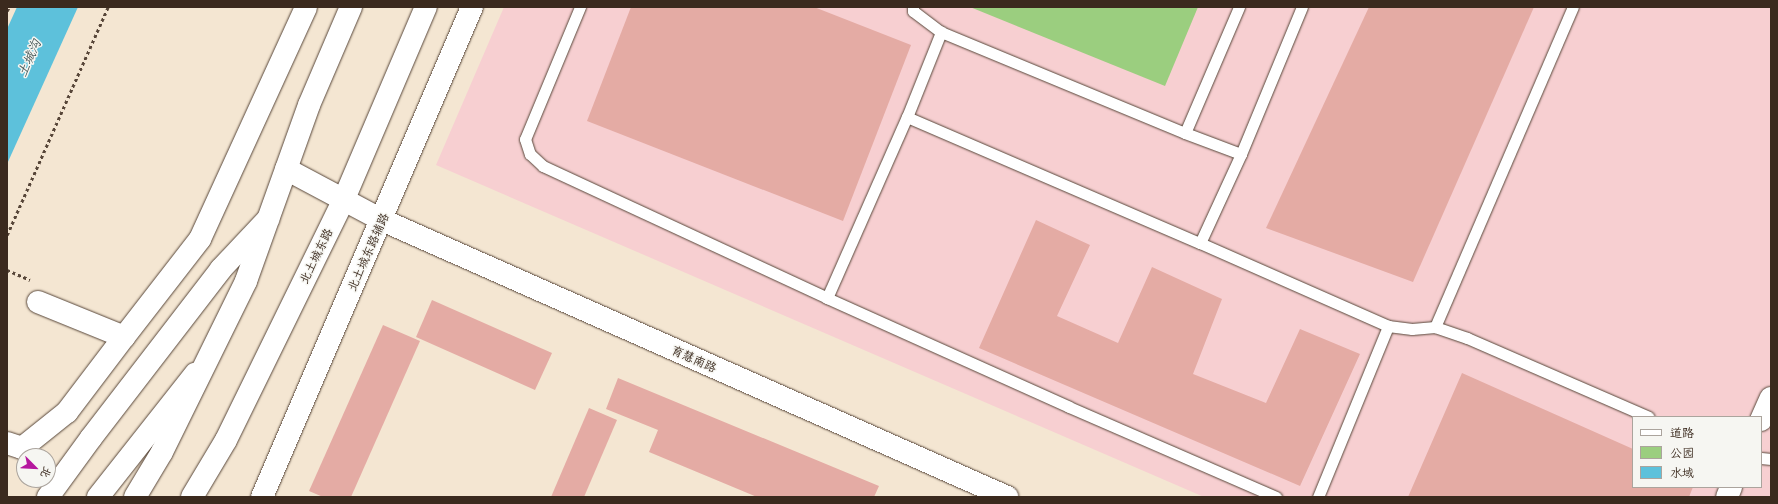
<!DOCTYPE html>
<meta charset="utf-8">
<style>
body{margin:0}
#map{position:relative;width:1778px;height:504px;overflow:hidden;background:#f4e6d2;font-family:"Patrick Hand","LXGW WenKai TC",sans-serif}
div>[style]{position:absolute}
.built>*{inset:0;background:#f7cfd1}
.green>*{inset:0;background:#9bce7f}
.water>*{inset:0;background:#5dc1db}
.building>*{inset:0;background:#e4aba4}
.path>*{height:2.5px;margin-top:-1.25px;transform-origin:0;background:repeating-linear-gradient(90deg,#574639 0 3px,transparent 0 6px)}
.roads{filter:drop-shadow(0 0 1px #574639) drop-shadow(0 0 1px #574639)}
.lane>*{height:11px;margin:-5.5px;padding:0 5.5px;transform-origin:5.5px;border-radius:5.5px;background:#fff}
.street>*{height:22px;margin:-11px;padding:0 11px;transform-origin:11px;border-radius:11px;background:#fff}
.secondary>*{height:22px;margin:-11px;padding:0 11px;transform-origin:11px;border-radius:11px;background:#fff}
.primary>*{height:22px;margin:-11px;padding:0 11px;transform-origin:11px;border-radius:11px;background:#fff}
span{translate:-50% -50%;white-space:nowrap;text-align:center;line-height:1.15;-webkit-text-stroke:3px #f6f6f2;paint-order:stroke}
.street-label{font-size:12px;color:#3b2a1e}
.water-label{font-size:13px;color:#455757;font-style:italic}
.frame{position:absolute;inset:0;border:8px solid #3b2a1e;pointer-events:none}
.legend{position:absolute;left:1632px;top:416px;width:130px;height:72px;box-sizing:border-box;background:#f6f6f2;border:1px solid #aba49d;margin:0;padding:5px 7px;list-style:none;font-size:12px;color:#3b2a1e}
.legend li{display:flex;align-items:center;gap:8px;height:20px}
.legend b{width:20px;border:1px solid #aba49d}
.north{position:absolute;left:16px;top:448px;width:40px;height:40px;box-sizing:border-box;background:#f6f6f2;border:1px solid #aba49d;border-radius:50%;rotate:114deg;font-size:11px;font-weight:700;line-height:16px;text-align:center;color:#3b2a1e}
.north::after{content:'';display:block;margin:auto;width:14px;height:18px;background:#b5179e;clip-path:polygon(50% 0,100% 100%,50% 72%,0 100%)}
</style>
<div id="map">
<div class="built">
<div style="clip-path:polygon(evenodd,504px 7px,1771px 7px,1771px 497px,1204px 497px,436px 165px,504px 7px,1633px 417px,1761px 417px,1761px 487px,1633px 487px,1633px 417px)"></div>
</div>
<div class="green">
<div style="clip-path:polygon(970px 7px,1198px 7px,1165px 86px)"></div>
</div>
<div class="water">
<div style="clip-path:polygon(17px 7px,78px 7px,7px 164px,7px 29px)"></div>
</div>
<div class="building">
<div style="clip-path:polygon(631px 7px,814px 7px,911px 45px,843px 221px,587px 121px)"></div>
<div style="clip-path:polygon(1369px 7px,1534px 7px,1413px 282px,1266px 228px)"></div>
<div style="clip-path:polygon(1036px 220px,1090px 245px,1057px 316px,1118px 343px,1152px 267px,1222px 299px,1193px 374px,1266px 403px,1300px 329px,1360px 354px,1300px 486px,979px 348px)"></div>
<div style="clip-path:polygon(432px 300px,552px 353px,535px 390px,416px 337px)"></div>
<div style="clip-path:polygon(383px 325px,420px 341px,351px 497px,323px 497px,309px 491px)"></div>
<div style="clip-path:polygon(1462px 373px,1633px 449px,1633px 487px,1693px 487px,1689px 497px,1408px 497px)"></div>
<div style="clip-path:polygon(618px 378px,879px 486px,874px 497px,757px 497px,649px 452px,658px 430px,606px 409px)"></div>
<div style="clip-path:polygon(589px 408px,617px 420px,584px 497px,551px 497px)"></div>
</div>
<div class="path">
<div style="left:7px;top:11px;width:4px;rotate:-63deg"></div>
<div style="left:7px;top:235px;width:249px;rotate:-66.1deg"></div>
<div style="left:7px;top:270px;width:25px;rotate:23deg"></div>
</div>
<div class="roads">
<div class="lane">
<div style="left:580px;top:7px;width:143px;rotate:112.6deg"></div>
<div style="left:525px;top:139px;width:16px;rotate:72deg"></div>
<div style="left:530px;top:154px;width:18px;rotate:43deg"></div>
<div style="left:543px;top:166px;width:313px;rotate:24.9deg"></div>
<div style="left:827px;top:298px;width:265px;rotate:24.2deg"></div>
<div style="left:1069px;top:407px;width:226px;rotate:23.5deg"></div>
<div style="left:913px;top:7px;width:4px;rotate:90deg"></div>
<div style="left:913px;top:11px;width:35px;rotate:37deg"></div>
<div style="left:941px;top:32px;width:264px;rotate:22.5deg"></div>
<div style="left:1185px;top:133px;width:137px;rotate:-66.8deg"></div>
<div style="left:907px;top:117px;width:319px;rotate:23.3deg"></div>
<div style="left:1185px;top:133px;width:60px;rotate:20.6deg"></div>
<div style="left:1241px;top:154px;width:98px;rotate:114.7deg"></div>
<div style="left:1200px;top:243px;width:206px;rotate:23.8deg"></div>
<div style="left:1388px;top:326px;width:24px;rotate:7deg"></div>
<div style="left:1412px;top:329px;width:23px;rotate:-5deg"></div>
<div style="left:1435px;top:327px;width:34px;rotate:19deg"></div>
<div style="left:1467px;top:338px;width:198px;rotate:23.5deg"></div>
<div style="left:1241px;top:154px;width:159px;rotate:-67.5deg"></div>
<div style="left:827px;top:298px;width:198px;rotate:-66.2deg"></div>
<div style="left:907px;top:117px;width:92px;rotate:-68.2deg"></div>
<div style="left:1435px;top:327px;width:348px;rotate:-66.7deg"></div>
<div style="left:1761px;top:458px;width:10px;rotate:6deg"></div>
<div style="left:1318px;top:497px;width:185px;rotate:-67.7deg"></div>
</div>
<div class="street">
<div style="left:38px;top:302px;width:93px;rotate:22.1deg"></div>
<div style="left:124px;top:337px;width:124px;rotate:-52.2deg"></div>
<div style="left:200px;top:239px;width:255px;rotate:-65.4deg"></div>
<div style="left:1761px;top:420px;width:24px;rotate:-66deg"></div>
<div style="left:7px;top:443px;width:16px;rotate:18deg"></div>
<div style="left:22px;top:448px;width:58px;rotate:-38.7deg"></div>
<div style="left:67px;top:412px;width:94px;rotate:-52.8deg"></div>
<div style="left:1727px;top:497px;width:11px;rotate:-68deg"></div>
</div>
<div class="secondary">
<div style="left:286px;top:169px;width:109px;rotate:28deg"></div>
<div style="left:382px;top:220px;width:684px;rotate:23.9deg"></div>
<div style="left:48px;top:497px;width:73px;rotate:-53.9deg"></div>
<div style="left:91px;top:438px;width:213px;rotate:-52.4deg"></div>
<div style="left:221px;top:269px;width:69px;rotate:-46.8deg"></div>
<div style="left:98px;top:497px;width:157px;rotate:-51.7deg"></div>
<div style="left:262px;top:497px;width:533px;rotate:-66.8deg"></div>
</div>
<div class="primary">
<div style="left:135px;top:497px;width:52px;rotate:-59deg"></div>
<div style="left:162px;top:452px;width:191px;rotate:-63.8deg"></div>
<div style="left:246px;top:281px;width:187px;rotate:-70.3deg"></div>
<div style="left:309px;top:105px;width:107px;rotate:-66.8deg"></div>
<div style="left:192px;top:497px;width:66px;rotate:-59.2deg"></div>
<div style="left:226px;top:440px;width:268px;rotate:-63.9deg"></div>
<div style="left:344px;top:199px;width:209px;rotate:-66.9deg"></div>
</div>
</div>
<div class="street-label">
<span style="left:368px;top:252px;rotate:-66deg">北土城东路辅路</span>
<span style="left:316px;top:256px;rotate:-64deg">北土城东路</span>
<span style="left:694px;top:359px;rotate:24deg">育慧南路</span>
</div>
<div class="water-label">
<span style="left:29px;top:58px;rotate:-66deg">土城沟</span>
</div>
<div class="frame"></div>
<ul class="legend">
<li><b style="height:5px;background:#fff"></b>道路</li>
<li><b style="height:11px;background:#9bce7f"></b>公园</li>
<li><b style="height:11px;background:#5dc1db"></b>水域</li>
</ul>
<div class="north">北</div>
</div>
